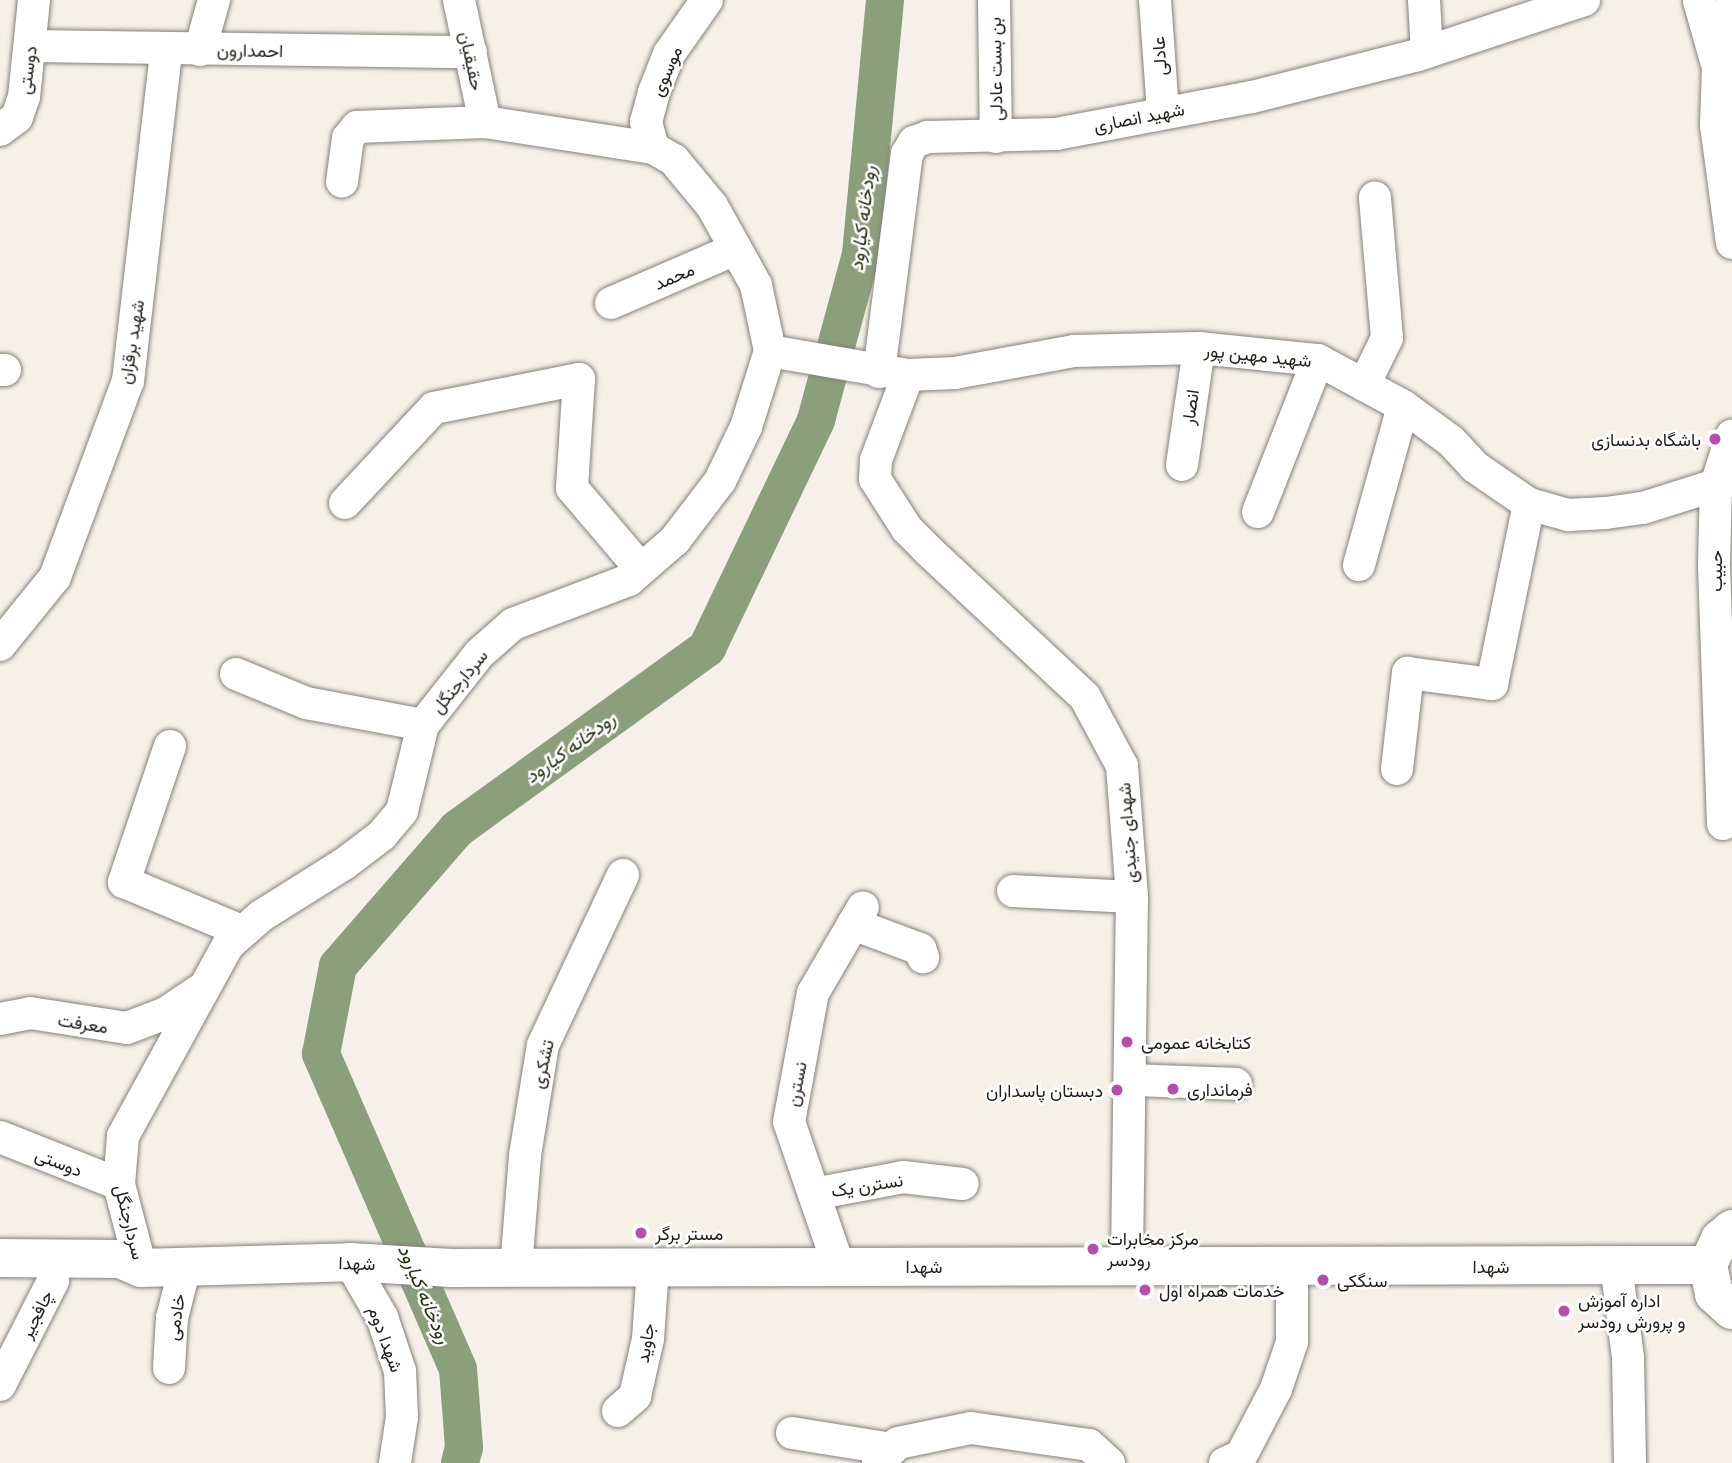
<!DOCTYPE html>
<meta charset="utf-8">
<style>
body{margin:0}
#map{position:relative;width:1732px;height:1463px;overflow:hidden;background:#f5f1e9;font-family:"Golos Text",Vazirmatn,sans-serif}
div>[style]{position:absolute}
.river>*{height:38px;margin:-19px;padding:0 19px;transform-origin:19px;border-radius:19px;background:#8c9f7c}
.roads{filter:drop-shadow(0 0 2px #85817a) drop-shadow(0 0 2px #85817a)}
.minor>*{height:32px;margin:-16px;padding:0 16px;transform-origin:16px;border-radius:16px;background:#fff}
.major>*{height:38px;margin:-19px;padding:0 19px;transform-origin:19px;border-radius:19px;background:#fff}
.dots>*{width:19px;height:19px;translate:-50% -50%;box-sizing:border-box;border:4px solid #fff;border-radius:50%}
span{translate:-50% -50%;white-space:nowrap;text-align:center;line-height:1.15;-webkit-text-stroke:5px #fff;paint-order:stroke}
.street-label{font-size:18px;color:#1f1d1b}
.poi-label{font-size:18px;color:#1f1d1b}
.right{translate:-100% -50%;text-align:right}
.left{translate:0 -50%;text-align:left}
.water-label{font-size:19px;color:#20330a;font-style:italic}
</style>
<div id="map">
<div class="river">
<div style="left:460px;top:1463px;width:16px;rotate:-76deg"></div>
<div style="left:464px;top:1447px;width:78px;rotate:-94.4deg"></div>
<div style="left:458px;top:1369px;width:344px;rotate:-113.5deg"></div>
<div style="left:321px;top:1054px;width:90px;rotate:-79.1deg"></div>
<div style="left:338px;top:966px;width:181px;rotate:-49deg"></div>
<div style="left:457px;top:829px;width:309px;rotate:-35.9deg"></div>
<div style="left:707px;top:648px;width:253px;rotate:-64.4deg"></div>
<div style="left:816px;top:420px;width:172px;rotate:-74.8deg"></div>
<div style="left:861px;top:254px;width:255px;rotate:-84.6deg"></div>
</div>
<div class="roads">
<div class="minor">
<div style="left:459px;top:0;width:125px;rotate:78deg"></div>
<div style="left:994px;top:0;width:137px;rotate:89.2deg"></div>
<div style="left:1155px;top:0;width:112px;rotate:85.9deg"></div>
<div style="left:1424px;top:0;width:52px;rotate:86.7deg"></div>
<div style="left:1732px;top:0;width:66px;rotate:102.2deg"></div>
<div style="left:1718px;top:65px;width:60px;rotate:91.9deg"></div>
<div style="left:1716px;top:125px;width:119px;rotate:82.3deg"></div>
<div style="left:1699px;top:1px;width:62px;rotate:74.2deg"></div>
<div style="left:30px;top:46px;width:441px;rotate:0.8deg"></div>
<div style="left:200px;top:50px;width:52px;rotate:-74.4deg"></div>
<div style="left:0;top:130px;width:21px;rotate:-37deg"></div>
<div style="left:17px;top:117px;width:21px;rotate:-71deg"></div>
<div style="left:24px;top:97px;width:98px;rotate:-84.1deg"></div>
<div style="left:653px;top:148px;width:27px;rotate:-105deg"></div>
<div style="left:646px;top:122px;width:31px;rotate:-75deg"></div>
<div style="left:654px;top:92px;width:41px;rotate:-68.5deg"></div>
<div style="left:669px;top:54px;width:66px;rotate:-54.9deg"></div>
<div style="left:611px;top:303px;width:136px;rotate:-23.4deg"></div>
<div style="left:770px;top:351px;width:140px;rotate:9.9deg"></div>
<div style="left:908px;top:375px;width:47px;rotate:-2.4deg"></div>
<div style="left:955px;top:373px;width:121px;rotate:-10.5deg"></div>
<div style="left:1074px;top:351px;width:125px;rotate:-1.4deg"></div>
<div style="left:1199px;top:348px;width:120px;rotate:5.8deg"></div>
<div style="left:1318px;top:360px;width:97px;rotate:28.4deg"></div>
<div style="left:1403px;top:406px;width:59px;rotate:36.1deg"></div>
<div style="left:1451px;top:441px;width:35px;rotate:47deg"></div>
<div style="left:1475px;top:467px;width:65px;rotate:34.4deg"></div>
<div style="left:1529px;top:504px;width:41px;rotate:15.8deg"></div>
<div style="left:1568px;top:515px;width:38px;rotate:-3deg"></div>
<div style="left:1606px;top:513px;width:37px;rotate:-8deg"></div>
<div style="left:1643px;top:508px;width:93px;rotate:-17.5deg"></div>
<div style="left:0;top:370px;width:5px"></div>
<div style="left:879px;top:372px;width:220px;rotate:-82.7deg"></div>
<div style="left:907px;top:154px;width:14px;rotate:-60deg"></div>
<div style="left:914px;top:142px;width:15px;rotate:-20deg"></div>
<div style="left:928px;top:137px;width:128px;rotate:-1.3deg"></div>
<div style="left:1056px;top:134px;width:199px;rotate:-10.7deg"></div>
<div style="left:1252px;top:97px;width:171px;rotate:-14.2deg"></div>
<div style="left:1418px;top:55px;width:175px;rotate:-18.3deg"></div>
<div style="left:908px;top:375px;width:91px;rotate:110.6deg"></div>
<div style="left:876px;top:460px;width:19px;rotate:93deg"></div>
<div style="left:875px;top:479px;width:59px;rotate:57.4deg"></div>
<div style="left:907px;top:529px;width:33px;rotate:45deg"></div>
<div style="left:930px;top:552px;width:212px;rotate:43.1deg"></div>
<div style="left:1085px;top:697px;width:78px;rotate:61.8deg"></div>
<div style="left:1122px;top:766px;width:131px;rotate:85.6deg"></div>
<div style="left:1132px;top:897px;width:368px;rotate:90.8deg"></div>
<div style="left:1364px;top:385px;width:52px;rotate:-63.9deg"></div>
<div style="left:1387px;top:338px;width:141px;rotate:-94.9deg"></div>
<div style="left:1182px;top:465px;width:118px;rotate:-81.7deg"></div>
<div style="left:345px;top:503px;width:130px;rotate:-46.9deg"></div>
<div style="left:434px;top:408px;width:148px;rotate:-11.3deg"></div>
<div style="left:579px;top:379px;width:109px;rotate:93.7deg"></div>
<div style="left:572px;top:488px;width:106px;rotate:49.6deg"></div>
<div style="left:1258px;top:512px;width:163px;rotate:-68.5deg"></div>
<div style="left:1359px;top:565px;width:165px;rotate:-74.5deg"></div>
<div style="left:0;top:645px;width:87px;rotate:-51deg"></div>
<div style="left:55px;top:577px;width:209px;rotate:-69.6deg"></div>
<div style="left:128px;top:381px;width:332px;rotate:-83.4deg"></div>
<div style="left:236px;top:674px;width:76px;rotate:22.5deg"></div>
<div style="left:306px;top:703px;width:119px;rotate:10.6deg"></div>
<div style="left:170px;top:746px;width:144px;rotate:108.7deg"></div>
<div style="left:124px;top:882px;width:128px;rotate:22.6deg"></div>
<div style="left:1397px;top:769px;width:97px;rotate:-83.5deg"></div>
<div style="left:1408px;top:673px;width:85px;rotate:7.5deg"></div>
<div style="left:1492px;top:684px;width:184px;rotate:-78.4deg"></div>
<div style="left:1723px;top:824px;width:259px;rotate:-92deg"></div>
<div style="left:1714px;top:565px;width:80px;rotate:-88.6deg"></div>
<div style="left:1716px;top:485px;width:52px;rotate:-72.3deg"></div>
<div style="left:1013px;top:891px;width:119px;rotate:2.9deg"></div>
<div style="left:853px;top:924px;width:72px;rotate:20.5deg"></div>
<div style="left:920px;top:949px;width:9px;rotate:69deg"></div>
<div style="left:0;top:1019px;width:31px;rotate:-11deg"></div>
<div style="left:30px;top:1013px;width:98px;rotate:8.8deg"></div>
<div style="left:127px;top:1028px;width:42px;rotate:-21deg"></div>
<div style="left:166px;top:1013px;width:40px;rotate:-34deg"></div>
<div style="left:1132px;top:1080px;width:104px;rotate:2.2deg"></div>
<div style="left:0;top:1137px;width:128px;rotate:21.6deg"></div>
<div style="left:814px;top:1194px;width:91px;rotate:-10.8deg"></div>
<div style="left:903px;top:1177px;width:60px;rotate:6.7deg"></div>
<div style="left:350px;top:1262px;width:64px;rotate:59.8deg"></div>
<div style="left:382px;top:1317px;width:57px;rotate:71.6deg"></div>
<div style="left:400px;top:1371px;width:46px;rotate:87.5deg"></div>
<div style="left:402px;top:1417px;width:47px;rotate:98.7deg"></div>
<div style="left:1616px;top:1265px;width:94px;rotate:82.6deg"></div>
<div style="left:1628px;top:1358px;width:105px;rotate:88.9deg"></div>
<div style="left:839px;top:1267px;width:153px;rotate:-109deg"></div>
<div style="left:789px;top:1122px;width:131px;rotate:-79.5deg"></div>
<div style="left:813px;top:993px;width:99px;rotate:-59.8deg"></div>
<div style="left:141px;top:1268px;width:87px;rotate:-104.7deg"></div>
<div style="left:119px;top:1184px;width:48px;rotate:-85.2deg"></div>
<div style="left:123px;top:1136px;width:218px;rotate:-61.2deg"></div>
<div style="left:228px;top:945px;width:44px;rotate:-41.3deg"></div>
<div style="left:261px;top:916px;width:98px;rotate:-32.1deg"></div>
<div style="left:344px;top:864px;width:48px;rotate:-37.3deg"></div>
<div style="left:382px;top:835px;width:31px;rotate:-50deg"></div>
<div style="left:402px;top:811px;width:89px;rotate:-76.3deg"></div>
<div style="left:423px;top:725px;width:90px;rotate:-51.7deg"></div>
<div style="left:479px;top:654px;width:45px;rotate:-41.4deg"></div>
<div style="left:513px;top:624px;width:124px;rotate:-20.8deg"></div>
<div style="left:629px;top:580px;width:61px;rotate:-41deg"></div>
<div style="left:675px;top:540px;width:74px;rotate:-52.7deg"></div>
<div style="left:720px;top:481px;width:60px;rotate:-64.3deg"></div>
<div style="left:746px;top:427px;width:80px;rotate:-72.5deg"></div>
<div style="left:770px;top:351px;width:67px;rotate:-102deg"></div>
<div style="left:756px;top:285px;width:90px;rotate:-119.1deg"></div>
<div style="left:712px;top:206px;width:60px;rotate:-129.6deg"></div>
<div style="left:674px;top:160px;width:24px;rotate:-150deg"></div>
<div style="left:653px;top:148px;width:170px;rotate:-171.2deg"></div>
<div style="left:485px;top:122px;width:128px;rotate:177.8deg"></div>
<div style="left:357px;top:127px;width:14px;rotate:129deg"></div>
<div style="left:348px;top:138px;width:44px;rotate:97.8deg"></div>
<div style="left:516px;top:1268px;width:113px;rotate:-85.4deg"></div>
<div style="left:525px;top:1155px;width:111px;rotate:-80.7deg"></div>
<div style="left:543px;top:1045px;width:188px;rotate:-64.8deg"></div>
<div style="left:169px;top:1368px;width:50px;rotate:-86.6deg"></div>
<div style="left:172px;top:1318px;width:53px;rotate:-75.7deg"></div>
<div style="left:0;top:1385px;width:117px;rotate:-63deg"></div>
<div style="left:618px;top:1411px;width:23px;rotate:-41deg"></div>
<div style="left:635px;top:1396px;width:58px;rotate:-77.2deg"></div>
<div style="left:648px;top:1339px;width:72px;rotate:-86deg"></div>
<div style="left:792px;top:1433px;width:101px;rotate:9.1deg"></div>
<div style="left:878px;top:1463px;width:28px;rotate:-45deg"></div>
<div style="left:898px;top:1443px;width:75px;rotate:-11.6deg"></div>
<div style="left:971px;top:1428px;width:119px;rotate:8.2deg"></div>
<div style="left:1089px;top:1445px;width:27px;rotate:42deg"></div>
<div style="left:1225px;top:1463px;width:17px;rotate:-24deg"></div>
<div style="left:1241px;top:1456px;width:76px;rotate:-62.4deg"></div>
<div style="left:1276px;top:1389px;width:50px;rotate:-71.2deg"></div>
<div style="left:1292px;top:1342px;width:75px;rotate:-90deg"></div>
</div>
<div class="major">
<div style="left:1732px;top:1229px;width:16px;rotate:140deg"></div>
<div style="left:1720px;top:1239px;width:29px;rotate:115deg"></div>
<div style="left:1708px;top:1265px;width:30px;rotate:78deg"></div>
<div style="left:1714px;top:1294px;width:24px;rotate:42deg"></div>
<div style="left:0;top:1258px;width:120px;rotate:0.5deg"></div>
<div style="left:120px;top:1259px;width:23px;rotate:23deg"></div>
<div style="left:141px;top:1268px;width:209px;rotate:-1.6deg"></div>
<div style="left:350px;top:1262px;width:101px;rotate:3.4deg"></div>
<div style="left:451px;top:1268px;width:1257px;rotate:-0.14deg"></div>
</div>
</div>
<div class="dots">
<div style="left:1715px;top:439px;background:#b74cad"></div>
<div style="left:1127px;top:1042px;background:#b74cad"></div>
<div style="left:1173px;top:1089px;background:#b74cad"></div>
<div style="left:1117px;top:1090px;background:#b74cad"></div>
<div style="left:641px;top:1233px;background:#b74cad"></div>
<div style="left:1093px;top:1249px;background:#b74cad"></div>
<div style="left:1323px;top:1280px;background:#b74cad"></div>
<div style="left:1145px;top:1290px;background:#b74cad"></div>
<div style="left:1564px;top:1311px;background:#b74cad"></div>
</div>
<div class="street-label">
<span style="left:250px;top:50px;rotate:1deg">احمدارون</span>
<span style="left:1159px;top:56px;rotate:-94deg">عادلی</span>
<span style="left:472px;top:61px;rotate:78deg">حقیقیان</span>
<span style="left:995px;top:69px;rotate:-91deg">بن بست عادلی</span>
<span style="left:27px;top:70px;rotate:-82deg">دوستی</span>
<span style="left:666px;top:71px;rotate:-66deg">موسوی</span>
<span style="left:1139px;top:117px;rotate:-11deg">شهید انصاری</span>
<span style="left:674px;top:276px;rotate:-23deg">محمد</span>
<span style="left:131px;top:342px;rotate:-81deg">شهید برقزان</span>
<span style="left:1258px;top:355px;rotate:6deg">شهید مهین پور</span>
<span style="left:1190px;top:407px;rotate:-82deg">انصار</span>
<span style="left:1715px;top:571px;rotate:-90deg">حبیب</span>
<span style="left:459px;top:681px;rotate:-50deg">سردارجنگل</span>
<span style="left:1127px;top:833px;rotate:-94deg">شهدای جنیدی</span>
<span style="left:83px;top:1023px;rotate:9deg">معرفت</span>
<span style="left:542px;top:1064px;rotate:-77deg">تشکری</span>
<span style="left:796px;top:1084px;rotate:-79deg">نسترن</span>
<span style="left:59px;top:1162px;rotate:22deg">دوستی</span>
<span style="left:867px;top:1185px;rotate:-9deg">نسترن یک</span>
<span style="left:130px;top:1222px;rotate:76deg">سردارجنگل</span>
<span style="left:357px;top:1263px;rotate:2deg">شهدا</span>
<span style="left:924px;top:1266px">شهدا</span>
<span style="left:1491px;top:1266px">شهدا</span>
<span style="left:36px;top:1314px;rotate:-63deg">چافجیر</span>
<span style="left:175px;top:1317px;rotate:-81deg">خادمی</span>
<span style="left:386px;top:1339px;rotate:70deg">شهدا دوم</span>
<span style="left:645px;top:1343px;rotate:-81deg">جاوید</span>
</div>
<div class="poi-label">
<span class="right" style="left:1701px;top:439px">باشگاه بدنسازى</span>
<span class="left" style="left:1141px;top:1042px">کتابخانه عمومى</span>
<span class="left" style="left:1187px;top:1089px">فرماندارى</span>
<span class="right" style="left:1103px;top:1090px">دبستان پاسداران</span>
<span class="left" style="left:655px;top:1233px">مستر برگر</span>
<span class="left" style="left:1107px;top:1249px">مرکز مخابرات<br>رودسر</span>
<span class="left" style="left:1337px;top:1280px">سنگکى</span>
<span class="left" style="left:1159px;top:1290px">خدمات همراه اول</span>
<span class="left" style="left:1578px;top:1311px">اداره آموزش<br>و پرورش رودسر</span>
</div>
<div class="water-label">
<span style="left:862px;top:218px;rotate:-83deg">رودخانه کیارود</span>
<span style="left:570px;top:747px;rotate:-36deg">رودخانه کیارود</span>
<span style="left:425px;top:1294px;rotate:67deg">رودخانه کیارود</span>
</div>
</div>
